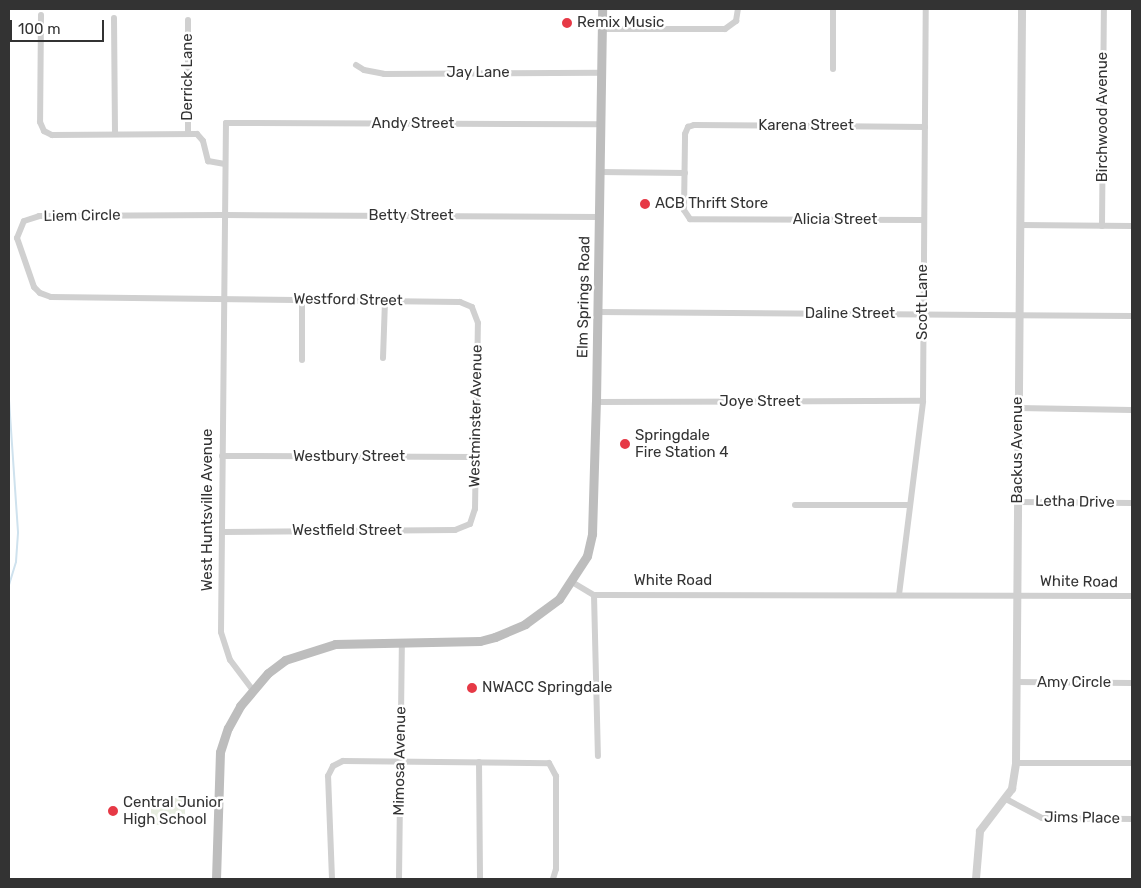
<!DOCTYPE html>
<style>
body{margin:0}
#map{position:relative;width:1141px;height:888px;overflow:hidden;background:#fff;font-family:Rubik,sans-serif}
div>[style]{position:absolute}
.green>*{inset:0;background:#e6ecdf}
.stream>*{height:2px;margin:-1px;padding:0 1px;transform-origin:1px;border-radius:1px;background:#cfe2ee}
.minor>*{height:6px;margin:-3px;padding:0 3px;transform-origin:3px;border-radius:3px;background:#d0d0d0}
.tertiary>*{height:8px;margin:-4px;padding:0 4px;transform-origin:4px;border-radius:4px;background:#d0d0d0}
.secondary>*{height:9px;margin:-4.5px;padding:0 4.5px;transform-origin:4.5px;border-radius:4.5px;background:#bdbdbd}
.dots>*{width:14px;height:14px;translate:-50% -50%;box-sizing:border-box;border:2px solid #fff;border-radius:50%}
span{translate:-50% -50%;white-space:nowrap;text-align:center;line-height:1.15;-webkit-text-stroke:5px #fff;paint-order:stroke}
.poi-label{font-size:15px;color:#333}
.left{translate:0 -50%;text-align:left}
.street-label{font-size:15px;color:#333}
.frame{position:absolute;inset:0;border:10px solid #333;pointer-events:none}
.scale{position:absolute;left:10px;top:20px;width:94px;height:22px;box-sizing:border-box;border:2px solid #333;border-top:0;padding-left:6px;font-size:15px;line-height:18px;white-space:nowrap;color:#333;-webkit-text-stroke:4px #fff;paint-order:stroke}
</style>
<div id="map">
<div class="green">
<div style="clip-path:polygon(151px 798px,185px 798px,185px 825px,151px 825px)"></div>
</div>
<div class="stream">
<div style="left:9px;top:400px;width:133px;rotate:86.1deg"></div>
<div style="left:18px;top:533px;width:29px;rotate:94deg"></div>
<div style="left:16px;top:562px;width:24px;rotate:107deg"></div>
</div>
<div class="minor">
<div style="left:41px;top:15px;width:107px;rotate:90.5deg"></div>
<div style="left:40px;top:122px;width:10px;rotate:66deg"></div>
<div style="left:44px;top:131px;width:9px;rotate:27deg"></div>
<div style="left:52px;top:135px;width:145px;rotate:-0.4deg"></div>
<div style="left:197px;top:134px;width:9px;rotate:49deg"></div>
<div style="left:203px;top:141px;width:21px;rotate:76deg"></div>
<div style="left:208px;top:161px;width:17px;rotate:10deg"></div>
<div style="left:114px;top:18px;width:116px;rotate:89.5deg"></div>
<div style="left:188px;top:20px;width:114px;rotate:90deg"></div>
<div style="left:601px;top:29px;width:124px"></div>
<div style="left:725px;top:29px;width:14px;rotate:-36deg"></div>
<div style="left:736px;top:21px;width:12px;rotate:-81deg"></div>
<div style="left:356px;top:65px;width:9px;rotate:32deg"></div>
<div style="left:364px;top:70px;width:20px;rotate:11deg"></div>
<div style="left:384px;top:74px;width:217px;rotate:-0.3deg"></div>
<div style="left:833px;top:69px;width:60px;rotate:-90deg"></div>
<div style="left:600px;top:172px;width:85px;rotate:0.7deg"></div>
<div style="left:924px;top:220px;width:234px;rotate:-179.8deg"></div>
<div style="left:690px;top:219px;width:11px;rotate:-124deg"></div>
<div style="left:684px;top:210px;width:76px;rotate:-89.2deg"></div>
<div style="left:685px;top:134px;width:8px;rotate:-67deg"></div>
<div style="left:688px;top:127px;width:6px;rotate:-18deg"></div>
<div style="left:694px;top:125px;width:231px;rotate:0.5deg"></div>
<div style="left:1020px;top:225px;width:112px;rotate:0.5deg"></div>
<div style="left:1102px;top:226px;width:217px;rotate:-89.5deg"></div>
<div style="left:598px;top:312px;width:534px;rotate:0.43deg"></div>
<div style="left:383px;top:358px;width:58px;rotate:-88deg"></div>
<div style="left:302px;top:360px;width:61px;rotate:-90deg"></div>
<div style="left:596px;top:402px;width:327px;rotate:-0.2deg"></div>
<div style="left:1018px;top:408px;width:114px;rotate:1deg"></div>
<div style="left:222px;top:456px;width:253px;rotate:0.2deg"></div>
<div style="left:1017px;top:502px;width:115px;rotate:0.5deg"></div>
<div style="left:795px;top:505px;width:114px"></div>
<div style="left:223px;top:532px;width:232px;rotate:-0.5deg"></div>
<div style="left:455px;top:530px;width:16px;rotate:-22deg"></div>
<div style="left:470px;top:524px;width:16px;rotate:-72deg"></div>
<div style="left:475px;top:509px;width:186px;rotate:-89.1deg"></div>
<div style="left:478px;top:323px;width:17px;rotate:-111deg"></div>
<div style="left:472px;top:307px;width:13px;rotate:-157deg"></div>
<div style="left:460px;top:302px;width:409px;rotate:-179.3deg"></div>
<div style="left:51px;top:297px;width:12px;rotate:-160deg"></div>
<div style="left:40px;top:293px;width:8px;rotate:-135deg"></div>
<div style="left:34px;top:287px;width:52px;rotate:-109.1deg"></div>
<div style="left:17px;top:238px;width:18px;rotate:-68deg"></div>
<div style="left:24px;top:221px;width:16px;rotate:-18deg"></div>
<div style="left:39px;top:216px;width:185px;rotate:-0.3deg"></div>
<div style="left:224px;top:215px;width:375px;rotate:0.3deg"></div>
<div style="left:572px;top:582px;width:26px;rotate:31deg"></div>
<div style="left:594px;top:595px;width:538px;rotate:0.11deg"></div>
<div style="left:594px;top:595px;width:161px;rotate:88.6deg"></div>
<div style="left:899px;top:595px;width:195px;rotate:-82.9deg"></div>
<div style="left:923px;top:401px;width:392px;rotate:-89.6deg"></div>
<div style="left:1016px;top:682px;width:116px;rotate:0.5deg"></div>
<div style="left:252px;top:689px;width:36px;rotate:-127deg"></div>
<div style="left:230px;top:660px;width:29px;rotate:-108deg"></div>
<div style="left:221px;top:632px;width:509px;rotate:-89.44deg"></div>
<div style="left:226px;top:123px;width:374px;rotate:0.2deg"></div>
<div style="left:479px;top:762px;width:117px;rotate:89.5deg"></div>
<div style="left:1016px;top:763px;width:116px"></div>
<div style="left:1006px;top:799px;width:41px;rotate:27.8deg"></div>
<div style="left:1042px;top:818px;width:90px;rotate:0.6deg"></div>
<div style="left:332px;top:879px;width:103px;rotate:-92.2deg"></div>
<div style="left:328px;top:776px;width:11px;rotate:-63deg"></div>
<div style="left:333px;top:766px;width:11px;rotate:-27deg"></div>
<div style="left:343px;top:761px;width:206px;rotate:0.6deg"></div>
<div style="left:549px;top:763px;width:15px;rotate:62deg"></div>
<div style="left:556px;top:776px;width:93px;rotate:90deg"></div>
<div style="left:556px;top:869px;width:10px;rotate:107deg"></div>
<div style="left:399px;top:879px;width:235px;rotate:-89.3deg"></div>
</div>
<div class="tertiary">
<div style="left:976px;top:879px;width:48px;rotate:-85.2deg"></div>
<div style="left:980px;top:831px;width:53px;rotate:-52.7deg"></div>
<div style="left:1012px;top:789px;width:26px;rotate:-81deg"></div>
<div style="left:1016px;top:763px;width:754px;rotate:-89.54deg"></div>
</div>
<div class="secondary">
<div style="left:216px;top:879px;width:127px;rotate:-88.2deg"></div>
<div style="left:220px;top:752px;width:25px;rotate:-72deg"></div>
<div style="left:228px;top:728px;width:25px;rotate:-61deg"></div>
<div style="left:240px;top:706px;width:43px;rotate:-49.7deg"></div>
<div style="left:268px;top:673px;width:21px;rotate:-37deg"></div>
<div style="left:285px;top:660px;width:52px;rotate:-17.7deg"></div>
<div style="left:335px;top:644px;width:145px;rotate:-1.2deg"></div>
<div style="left:480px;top:641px;width:16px;rotate:-15deg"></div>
<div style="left:495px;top:637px;width:33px;rotate:-23deg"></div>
<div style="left:525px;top:624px;width:42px;rotate:-36.3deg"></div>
<div style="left:559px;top:599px;width:51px;rotate:-56.9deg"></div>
<div style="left:587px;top:556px;width:23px;rotate:-77deg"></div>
<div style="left:592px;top:534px;width:132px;rotate:-88.3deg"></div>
<div style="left:596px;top:402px;width:393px;rotate:-89.1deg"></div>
</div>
<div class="dots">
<div style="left:567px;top:23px;background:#e63946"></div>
<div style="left:645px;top:204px;background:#e63946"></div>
<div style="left:625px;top:444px;background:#e63946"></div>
<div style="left:472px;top:688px;background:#e63946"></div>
<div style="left:113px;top:811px;background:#e63946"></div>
</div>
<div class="poi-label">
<span class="left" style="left:577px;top:23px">Remix Music</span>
<span class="left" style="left:655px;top:204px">ACB Thrift Store</span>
<span class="left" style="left:635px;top:444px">Springdale<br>Fire Station 4</span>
<span class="left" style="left:482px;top:688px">NWACC Springdale</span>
<span class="left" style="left:123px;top:811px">Central Junior<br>High School</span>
</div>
<div class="street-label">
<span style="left:478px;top:73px">Jay Lane</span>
<span style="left:188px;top:77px;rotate:-90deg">Derrick Lane</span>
<span style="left:1103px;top:117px;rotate:-90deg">Birchwood Avenue</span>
<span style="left:413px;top:124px">Andy Street</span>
<span style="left:806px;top:126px">Karena Street</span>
<span style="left:82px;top:216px;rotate:-1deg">Liem Circle</span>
<span style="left:411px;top:216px">Betty Street</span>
<span style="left:835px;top:220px">Alicia Street</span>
<span style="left:584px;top:297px;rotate:-89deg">Elm Springs Road</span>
<span style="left:348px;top:300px;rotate:1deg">Westford Street</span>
<span style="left:923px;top:302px;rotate:-90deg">Scott Lane</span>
<span style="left:850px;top:314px">Daline Street</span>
<span style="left:760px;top:402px">Joye Street</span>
<span style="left:476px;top:416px;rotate:-89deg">Westminster Avenue</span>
<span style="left:1018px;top:450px;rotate:-90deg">Backus Avenue</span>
<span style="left:349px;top:457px">Westbury Street</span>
<span style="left:1075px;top:502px;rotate:1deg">Letha Drive</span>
<span style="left:208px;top:510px;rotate:-90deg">West Huntsville Avenue</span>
<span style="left:347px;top:531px">Westfield Street</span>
<span style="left:673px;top:581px">White Road</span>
<span style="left:1079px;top:582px;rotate:1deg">White Road</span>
<span style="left:1074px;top:683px">Amy Circle</span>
<span style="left:400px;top:761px;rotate:-89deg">Mimosa Avenue</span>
<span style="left:1082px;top:818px;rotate:1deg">Jims Place</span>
</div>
<div class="frame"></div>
<div class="scale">100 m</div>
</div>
